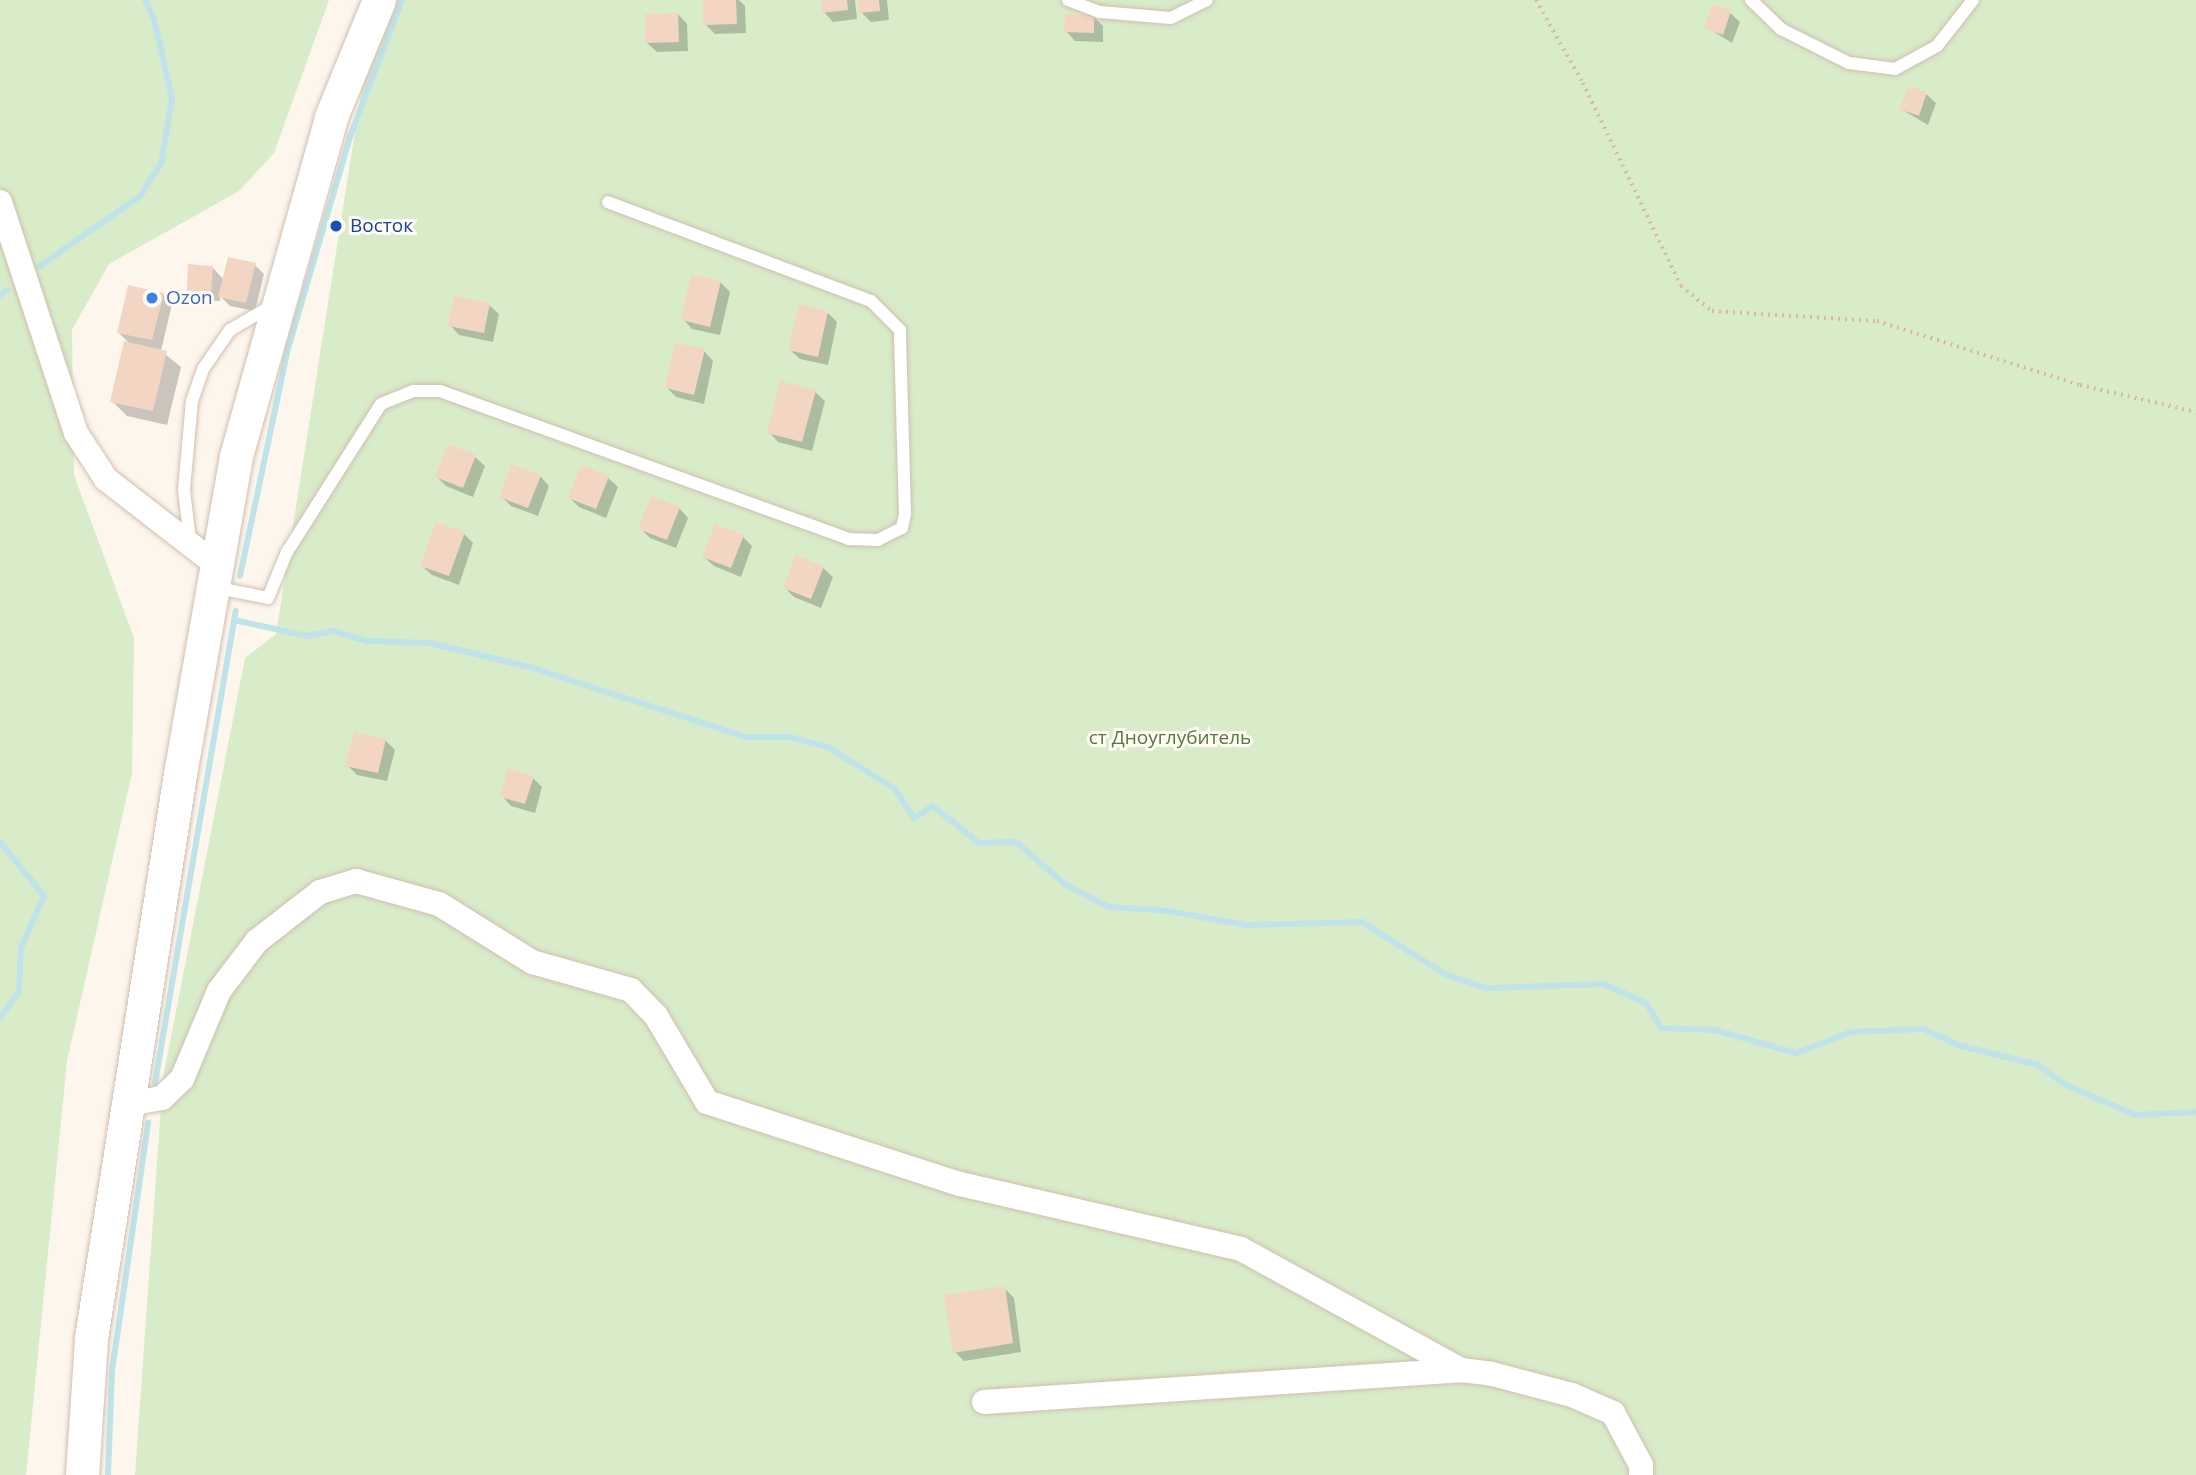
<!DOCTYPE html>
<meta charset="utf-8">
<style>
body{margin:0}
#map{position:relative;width:2196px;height:1475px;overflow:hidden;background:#fdf6ec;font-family:"Open Sans",sans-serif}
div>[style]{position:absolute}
.green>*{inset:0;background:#d8ecc9}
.shadow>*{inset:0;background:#0003}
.stream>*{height:6px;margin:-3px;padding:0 3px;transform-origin:3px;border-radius:3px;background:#bfe3e8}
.building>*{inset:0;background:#f3d5c3}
.path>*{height:3.5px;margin-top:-1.75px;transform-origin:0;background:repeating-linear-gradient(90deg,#d9b8a5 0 2px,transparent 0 7px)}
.roads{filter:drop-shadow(0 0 2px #d1beb0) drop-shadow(0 0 2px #d1beb0)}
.lane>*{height:12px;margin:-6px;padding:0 6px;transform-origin:6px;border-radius:6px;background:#fff}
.street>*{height:24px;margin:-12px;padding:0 12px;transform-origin:12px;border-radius:12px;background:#fff}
.secondary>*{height:33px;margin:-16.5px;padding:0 16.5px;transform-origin:16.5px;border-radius:16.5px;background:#fff}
.dots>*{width:19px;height:19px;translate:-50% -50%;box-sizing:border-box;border:4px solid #fffaf3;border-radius:50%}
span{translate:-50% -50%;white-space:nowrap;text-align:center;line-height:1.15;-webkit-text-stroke:6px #fffaf3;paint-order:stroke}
.transit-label{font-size:19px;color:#164399}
.left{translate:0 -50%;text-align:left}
.shop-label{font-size:19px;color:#366cbe}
.park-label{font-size:19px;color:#537a41}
</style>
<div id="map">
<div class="green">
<div style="clip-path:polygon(0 0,329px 0,274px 153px,239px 191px,109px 264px,72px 330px,74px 475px,134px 638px,132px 773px,67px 1061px,26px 1475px,0 1475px)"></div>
<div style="clip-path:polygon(391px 0,2196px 0,2196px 1475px,135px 1475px,163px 1078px,245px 658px,276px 634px,365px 68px)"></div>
</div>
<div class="shadow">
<div style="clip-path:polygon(704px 0,739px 0,745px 6px,746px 33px,715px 34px,705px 24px)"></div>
<div style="clip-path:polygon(823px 0,855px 0,857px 19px,833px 22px,824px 12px)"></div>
<div style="clip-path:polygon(860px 0,887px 0,889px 20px,871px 22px,861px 12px)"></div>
<div style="clip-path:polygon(1730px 13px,1740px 22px,1732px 43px,1706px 27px)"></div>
<div style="clip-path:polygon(678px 14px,687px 24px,688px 51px,657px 52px,647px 43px)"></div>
<div style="clip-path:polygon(1094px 17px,1103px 26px,1103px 42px,1075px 41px,1066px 31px)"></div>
<div style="clip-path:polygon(1926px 94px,1936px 103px,1928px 125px,1901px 109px)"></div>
<div style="clip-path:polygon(255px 265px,264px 274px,255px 311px,230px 306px,220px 296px,220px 301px,198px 300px,189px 290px,212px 267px,224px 280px)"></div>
<div style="clip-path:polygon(720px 282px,730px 292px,720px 335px,692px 329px,683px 319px)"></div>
<div style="clip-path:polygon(163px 295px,172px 304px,161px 351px,181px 367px,167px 425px,127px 416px,112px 401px,130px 344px,119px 333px)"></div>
<div style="clip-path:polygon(489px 305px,499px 314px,493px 342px,459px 335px,450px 325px)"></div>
<div style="clip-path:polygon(828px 313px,837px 322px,828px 365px,800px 359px,790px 350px)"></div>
<div style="clip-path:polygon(704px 351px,713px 361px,704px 404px,676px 397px,667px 388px)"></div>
<div style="clip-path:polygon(815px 392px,825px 401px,812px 451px,778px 442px,769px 432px)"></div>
<div style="clip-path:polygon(475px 457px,485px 466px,473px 497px,446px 486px,437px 477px)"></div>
<div style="clip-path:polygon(540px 476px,549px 486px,538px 516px,511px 506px,501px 496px)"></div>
<div style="clip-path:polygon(608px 478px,618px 487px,606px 518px,579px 507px,570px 498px)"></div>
<div style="clip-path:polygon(679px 508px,688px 518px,676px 548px,650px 538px,640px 528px)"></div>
<div style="clip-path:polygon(464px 534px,473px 543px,459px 585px,432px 575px,422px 566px)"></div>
<div style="clip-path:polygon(743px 537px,752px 546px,741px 577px,714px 566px,704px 557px)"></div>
<div style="clip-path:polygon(823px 568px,833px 577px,821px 608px,794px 597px,785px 588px)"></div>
<div style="clip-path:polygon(385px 740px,395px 750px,387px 781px,357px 775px,347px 765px)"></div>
<div style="clip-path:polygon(533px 778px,542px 787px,535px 813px,511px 806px,502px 796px)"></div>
<div style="clip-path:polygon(1004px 1288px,1014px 1298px,1021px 1352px,964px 1361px,955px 1352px)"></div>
</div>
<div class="stream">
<div style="left:40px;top:266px;width:122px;rotate:-35deg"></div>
<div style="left:140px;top:196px;width:38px;rotate:-57deg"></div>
<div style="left:161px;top:164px;width:66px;rotate:-80.4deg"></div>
<div style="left:172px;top:99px;width:82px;rotate:-102.7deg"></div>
<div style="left:154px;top:19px;width:21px;rotate:-115deg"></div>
<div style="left:0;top:295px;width:9px;rotate:-32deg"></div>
<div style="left:240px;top:576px;width:232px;rotate:-78.1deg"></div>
<div style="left:288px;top:349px;width:221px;rotate:-73.7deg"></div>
<div style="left:350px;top:137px;width:147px;rotate:-69.2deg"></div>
<div style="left:234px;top:620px;width:76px;rotate:12.2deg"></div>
<div style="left:308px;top:636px;width:25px;rotate:-12deg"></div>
<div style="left:332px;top:631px;width:37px;rotate:16deg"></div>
<div style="left:368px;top:641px;width:62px;rotate:1.8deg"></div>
<div style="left:430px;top:643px;width:106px;rotate:13.6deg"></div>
<div style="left:533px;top:668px;width:223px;rotate:18deg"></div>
<div style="left:745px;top:737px;width:44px"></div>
<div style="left:789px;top:737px;width:40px;rotate:14.4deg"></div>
<div style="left:828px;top:747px;width:79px;rotate:32.1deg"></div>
<div style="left:895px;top:789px;width:35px;rotate:57deg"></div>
<div style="left:914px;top:818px;width:22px;rotate:-32deg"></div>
<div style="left:933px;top:806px;width:59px;rotate:38.8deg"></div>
<div style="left:979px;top:843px;width:37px;rotate:-2deg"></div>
<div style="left:1016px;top:842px;width:66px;rotate:40.7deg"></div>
<div style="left:1066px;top:885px;width:48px;rotate:27.1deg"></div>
<div style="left:1109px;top:907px;width:52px;rotate:3.3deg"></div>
<div style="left:1161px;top:910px;width:87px;rotate:9.9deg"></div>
<div style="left:1247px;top:925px;width:115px;rotate:-1.5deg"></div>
<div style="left:1362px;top:922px;width:98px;rotate:32.1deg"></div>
<div style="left:1445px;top:974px;width:43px;rotate:18.9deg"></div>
<div style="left:1486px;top:988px;width:118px;rotate:-1.9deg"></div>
<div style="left:1604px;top:984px;width:47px;rotate:24.9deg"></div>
<div style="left:1647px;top:1004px;width:28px;rotate:60deg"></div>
<div style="left:1661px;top:1028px;width:54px;rotate:2.1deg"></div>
<div style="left:1715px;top:1030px;width:84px;rotate:15.9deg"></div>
<div style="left:1796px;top:1053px;width:59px;rotate:-20.9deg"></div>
<div style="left:1851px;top:1032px;width:73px;rotate:-2.4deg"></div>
<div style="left:1924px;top:1029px;width:38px;rotate:25deg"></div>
<div style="left:1958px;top:1045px;width:82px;rotate:14deg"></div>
<div style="left:2038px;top:1065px;width:32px;rotate:36deg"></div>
<div style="left:2064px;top:1084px;width:77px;rotate:23.6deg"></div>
<div style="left:2135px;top:1115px;width:61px;rotate:-2.8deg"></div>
<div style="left:0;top:842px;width:70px;rotate:50.8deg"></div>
<div style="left:44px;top:896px;width:57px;rotate:113.9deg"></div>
<div style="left:21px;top:948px;width:43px;rotate:92.7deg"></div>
<div style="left:19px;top:991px;width:33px;rotate:125deg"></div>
<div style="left:155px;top:1083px;width:479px;rotate:-80.3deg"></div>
<div style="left:108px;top:1475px;width:104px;rotate:-87.8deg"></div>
<div style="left:112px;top:1371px;width:251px;rotate:-81.7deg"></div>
</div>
<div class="building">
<div style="clip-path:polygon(703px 0,736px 0,737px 24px,703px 25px)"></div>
<div style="clip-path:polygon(821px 0,847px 0,848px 10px,822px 13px)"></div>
<div style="clip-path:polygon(858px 0,879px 0,880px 11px,859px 13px)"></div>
<div style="clip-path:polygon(1713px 4px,1731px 11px,1723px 35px,1704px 28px)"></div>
<div style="clip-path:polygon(678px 13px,679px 42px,645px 43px,645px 14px)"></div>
<div style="clip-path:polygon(1065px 14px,1094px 15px,1094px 33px,1064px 32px)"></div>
<div style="clip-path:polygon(1909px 86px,1927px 92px,1919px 116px,1899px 109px)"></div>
<div style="clip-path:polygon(228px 257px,256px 263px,246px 303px,218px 297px)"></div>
<div style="clip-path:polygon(188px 264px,213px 266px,211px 292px,187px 291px)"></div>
<div style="clip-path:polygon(691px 274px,721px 281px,710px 327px,681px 320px)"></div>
<div style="clip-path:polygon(128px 285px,164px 293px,152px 340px,117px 333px)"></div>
<div style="clip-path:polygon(454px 296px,490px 303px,484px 333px,448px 326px)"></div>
<div style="clip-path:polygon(799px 304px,828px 311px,818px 357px,788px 350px)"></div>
<div style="clip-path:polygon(124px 341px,167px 351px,153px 411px,110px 402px)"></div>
<div style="clip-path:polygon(675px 343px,705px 349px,694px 395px,665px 388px)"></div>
<div style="clip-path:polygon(780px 381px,816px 390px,802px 442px,767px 433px)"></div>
<div style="clip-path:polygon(448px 444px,476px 455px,463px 488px,435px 477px)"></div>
<div style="clip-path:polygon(512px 464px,541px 475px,528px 508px,499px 497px)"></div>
<div style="clip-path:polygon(581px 465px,609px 476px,596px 509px,568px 498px)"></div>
<div style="clip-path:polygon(651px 496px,680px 507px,667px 540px,638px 529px)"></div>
<div style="clip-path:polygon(436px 522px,465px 532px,449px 576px,420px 566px)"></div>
<div style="clip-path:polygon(715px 524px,744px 535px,731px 568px,702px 557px)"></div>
<div style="clip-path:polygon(795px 555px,824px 566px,811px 599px,783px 588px)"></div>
<div style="clip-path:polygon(354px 732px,386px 739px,378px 773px,345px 766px)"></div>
<div style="clip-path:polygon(508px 769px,534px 776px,525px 804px,500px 797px)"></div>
<div style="clip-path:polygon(1005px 1286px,1013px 1343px,953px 1353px,944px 1295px)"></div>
</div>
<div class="path">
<div style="left:1536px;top:0;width:95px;rotate:60.5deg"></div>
<div style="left:1583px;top:83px;width:225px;rotate:64.2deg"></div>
<div style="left:1681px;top:286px;width:40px;rotate:39deg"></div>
<div style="left:1712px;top:311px;width:165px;rotate:3.5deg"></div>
<div style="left:1877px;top:321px;width:213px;rotate:17.5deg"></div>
<div style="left:2080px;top:385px;width:119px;rotate:13.1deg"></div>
</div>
<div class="roads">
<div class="lane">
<div style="left:1068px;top:0;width:34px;rotate:21deg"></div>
<div style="left:1100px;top:12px;width:71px;rotate:4.8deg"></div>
<div style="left:1171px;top:18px;width:40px;rotate:-26.6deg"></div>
<div style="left:1751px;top:0;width:42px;rotate:44deg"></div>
<div style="left:1781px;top:29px;width:76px;rotate:26.6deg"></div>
<div style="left:1849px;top:63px;width:46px;rotate:7.4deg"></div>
<div style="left:1895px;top:69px;width:48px;rotate:-28.7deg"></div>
<div style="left:1937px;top:46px;width:58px;rotate:-52deg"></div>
<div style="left:190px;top:541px;width:51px;rotate:-96.7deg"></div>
<div style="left:184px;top:490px;width:89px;rotate:-84.9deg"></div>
<div style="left:192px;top:401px;width:34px;rotate:-71deg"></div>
<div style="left:203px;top:369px;width:47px;rotate:-55.3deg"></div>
<div style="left:230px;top:330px;width:50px;rotate:-30.2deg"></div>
<div style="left:213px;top:587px;width:56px;rotate:11.3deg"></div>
<div style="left:268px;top:598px;width:50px;rotate:-67.6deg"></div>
<div style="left:287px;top:552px;width:175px;rotate:-57.6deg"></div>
<div style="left:381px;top:404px;width:35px;rotate:-22deg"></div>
<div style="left:414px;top:391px;width:26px"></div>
<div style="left:440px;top:391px;width:434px;rotate:19.9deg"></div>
<div style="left:848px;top:539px;width:30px;rotate:2deg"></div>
<div style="left:878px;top:540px;width:27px;rotate:-27deg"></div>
<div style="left:902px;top:528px;width:14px;rotate:-78deg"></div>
<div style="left:905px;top:514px;width:184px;rotate:-91.6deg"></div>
<div style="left:900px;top:330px;width:41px;rotate:-135deg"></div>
<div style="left:871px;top:301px;width:281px;rotate:-159.4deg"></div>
</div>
<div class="street">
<div style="left:0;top:202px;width:243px;rotate:71.8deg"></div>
<div style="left:76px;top:433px;width:55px;rotate:56.9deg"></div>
<div style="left:106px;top:479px;width:140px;rotate:37.8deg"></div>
<div style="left:128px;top:1104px;width:35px;rotate:-10deg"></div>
<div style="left:162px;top:1098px;width:28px;rotate:-44deg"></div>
<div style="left:182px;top:1079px;width:95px;rotate:-67.2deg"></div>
<div style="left:219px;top:991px;width:63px;rotate:-52.8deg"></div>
<div style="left:257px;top:941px;width:80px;rotate:-37.9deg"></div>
<div style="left:320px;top:892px;width:38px;rotate:-17deg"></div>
<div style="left:356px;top:881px;width:86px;rotate:15.5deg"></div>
<div style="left:439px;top:904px;width:110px;rotate:31.9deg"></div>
<div style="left:532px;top:962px;width:103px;rotate:15.8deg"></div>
<div style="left:631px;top:990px;width:36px;rotate:46deg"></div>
<div style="left:656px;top:1016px;width:100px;rotate:59.3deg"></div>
<div style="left:707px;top:1102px;width:266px;rotate:18deg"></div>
<div style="left:960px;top:1184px;width:288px;rotate:13deg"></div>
<div style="left:1241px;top:1249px;width:251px;rotate:28.8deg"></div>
<div style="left:984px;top:1402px;width:478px;rotate:-3.8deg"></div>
<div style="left:1461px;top:1370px;width:31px;rotate:7deg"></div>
<div style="left:1492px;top:1374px;width:83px;rotate:14.7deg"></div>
<div style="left:1572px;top:1395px;width:45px;rotate:23.7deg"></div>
<div style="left:1613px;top:1413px;width:59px;rotate:61.7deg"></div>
<div style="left:1641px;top:1465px;width:10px;rotate:90deg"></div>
</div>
<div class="secondary">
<div style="left:82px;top:1475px;width:137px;rotate:-86.2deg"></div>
<div style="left:91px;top:1338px;width:577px;rotate:-81.03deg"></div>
<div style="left:181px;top:768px;width:317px;rotate:-80deg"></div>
<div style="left:236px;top:456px;width:352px;rotate:-74.3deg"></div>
<div style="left:331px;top:117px;width:126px;rotate:-67.7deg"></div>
</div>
</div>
<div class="dots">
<div style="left:336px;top:226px;background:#1a4fb4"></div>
<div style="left:152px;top:298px;background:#3f7fe0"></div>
</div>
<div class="transit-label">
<span class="left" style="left:350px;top:226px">Восток</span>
</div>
<div class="shop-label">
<span class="left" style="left:166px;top:298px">Ozon</span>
</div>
<div class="park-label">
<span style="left:1170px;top:738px">ст Дноуглубитель</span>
</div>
</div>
